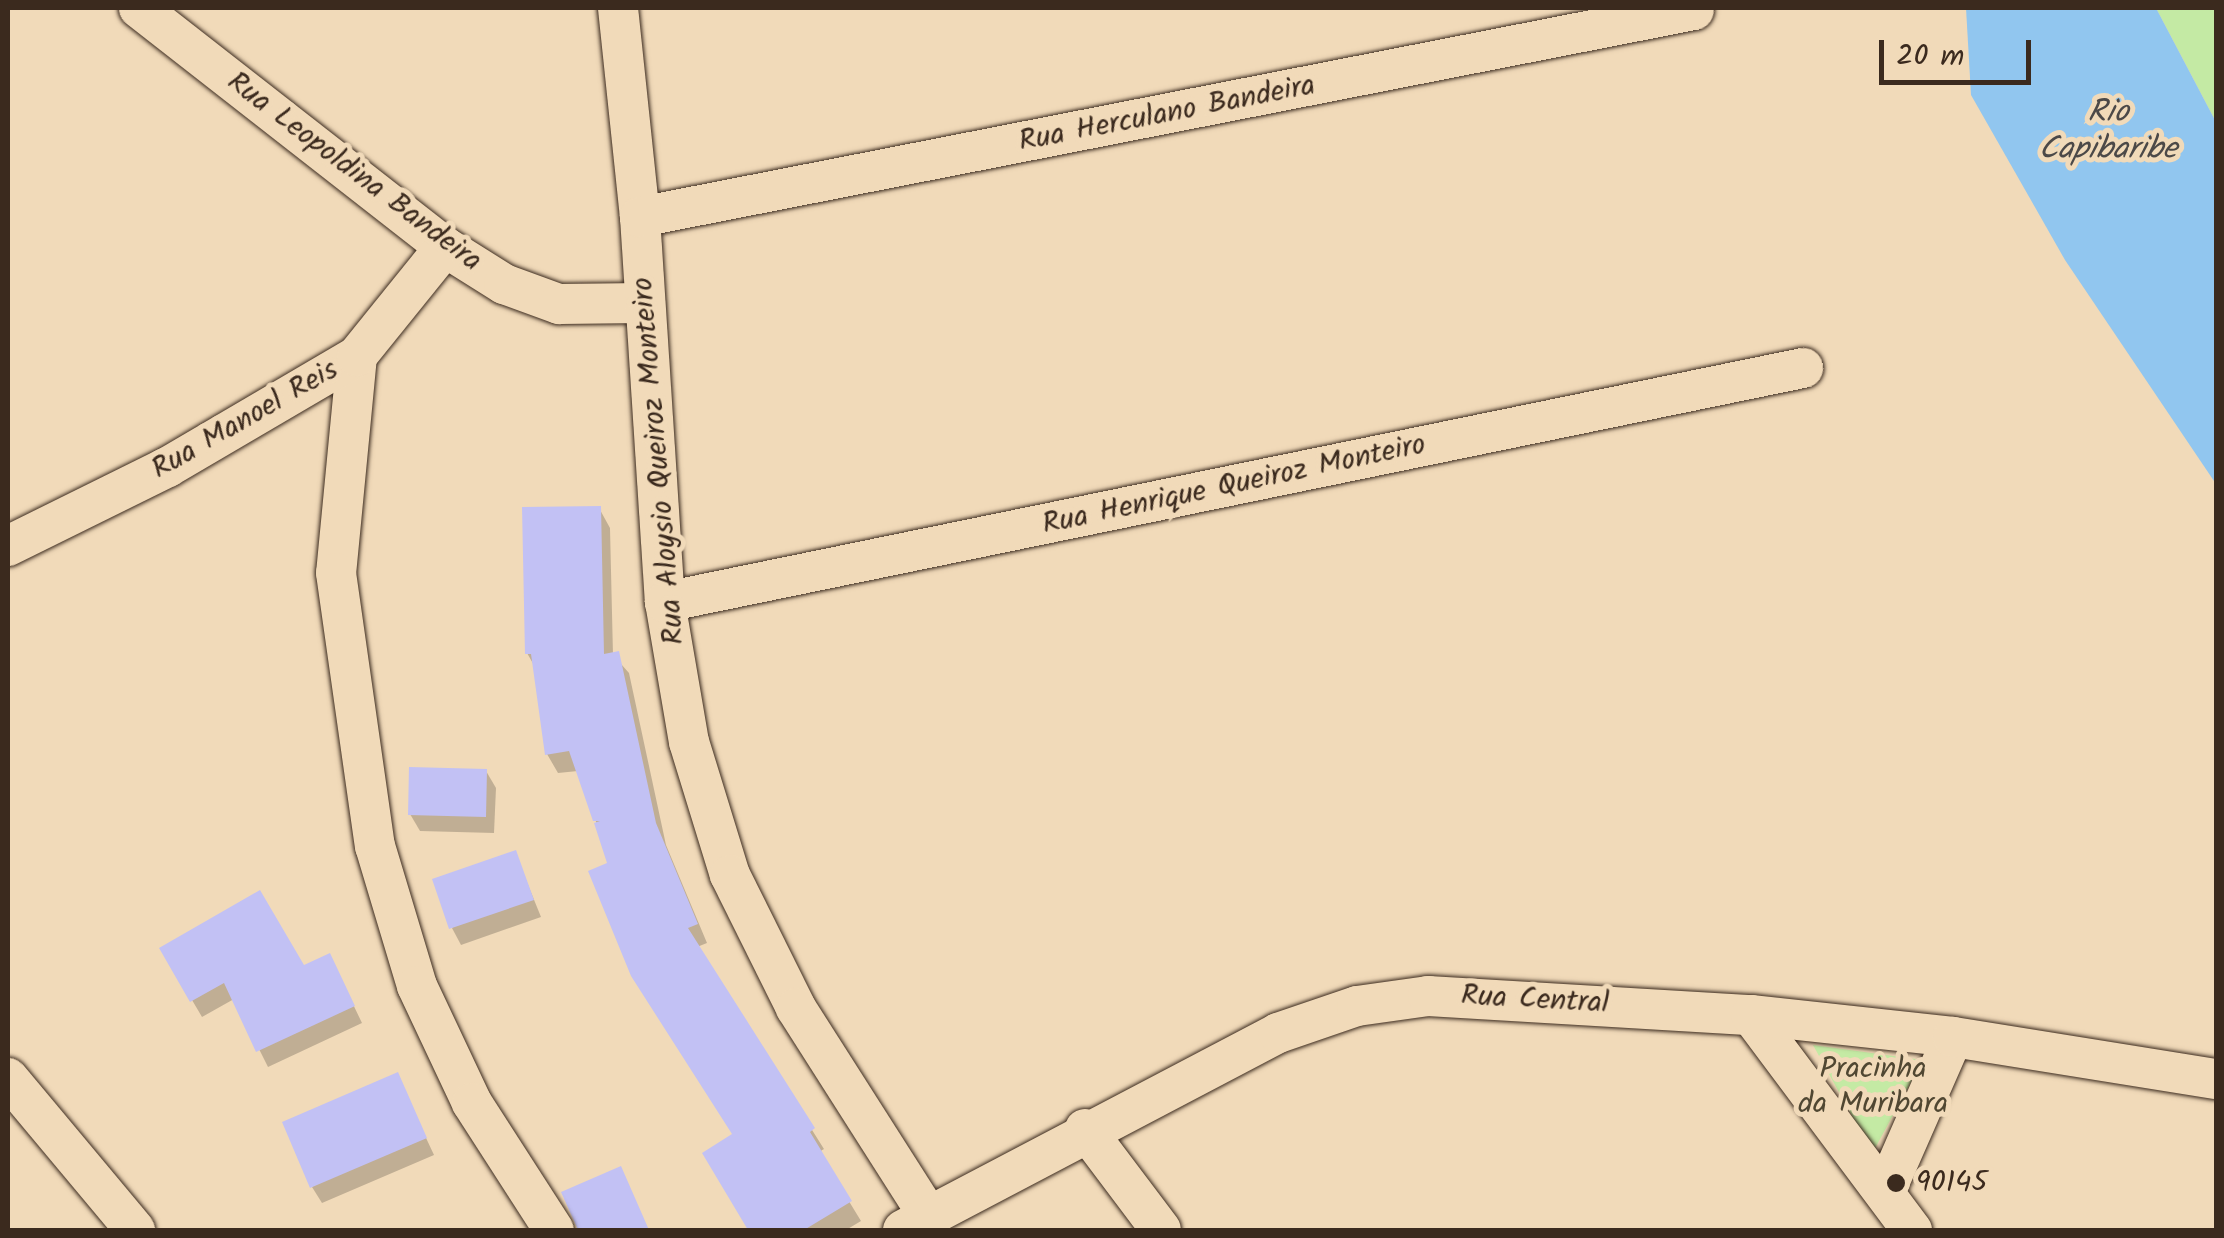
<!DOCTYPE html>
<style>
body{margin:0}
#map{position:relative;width:2224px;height:1238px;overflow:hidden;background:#f1dab9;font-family:Kalam,sans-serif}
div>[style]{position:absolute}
.green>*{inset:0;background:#c4eaa4}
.water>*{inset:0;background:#91c6ef}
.shadow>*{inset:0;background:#0003}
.building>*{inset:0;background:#c2c1f4}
.roads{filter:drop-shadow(0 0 2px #3b2a1e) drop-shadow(0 0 2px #3b2a1e)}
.street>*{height:40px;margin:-20px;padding:0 20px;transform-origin:20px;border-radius:20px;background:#f1dab9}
.dots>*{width:28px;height:28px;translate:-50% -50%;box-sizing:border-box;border:5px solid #f1dab9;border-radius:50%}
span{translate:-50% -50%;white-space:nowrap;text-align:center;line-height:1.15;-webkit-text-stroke:10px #f1dab9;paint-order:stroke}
.street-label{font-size:30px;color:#3b2a1e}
.park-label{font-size:30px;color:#504732}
.poi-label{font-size:30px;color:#3b2a1e}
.left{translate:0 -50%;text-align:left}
.water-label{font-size:32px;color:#4c4948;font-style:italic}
.frame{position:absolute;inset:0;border:10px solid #3b2a1e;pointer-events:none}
.scale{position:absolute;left:1879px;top:40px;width:152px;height:45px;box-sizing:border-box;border:5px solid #3b2a1e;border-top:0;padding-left:12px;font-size:30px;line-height:35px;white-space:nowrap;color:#3b2a1e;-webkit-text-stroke:8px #f1dab9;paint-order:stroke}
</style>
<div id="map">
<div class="green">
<div style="clip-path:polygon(2156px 8px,2216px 8px,2216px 122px)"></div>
<div style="clip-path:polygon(1813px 1045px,1923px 1060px,1873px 1152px,1872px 1152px)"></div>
</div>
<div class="water">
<div style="clip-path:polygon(1966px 8px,2156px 8px,2216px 122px,2216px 484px,2065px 260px,1971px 95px)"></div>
</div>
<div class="shadow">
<div style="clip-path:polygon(599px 508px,610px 528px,613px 655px,629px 673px,666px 845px,707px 943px,697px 947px,824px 1149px,819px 1152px,861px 1221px,846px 1230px,751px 1230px,705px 1154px,734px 1135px,611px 864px,578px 771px,558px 773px,547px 754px,535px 667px,527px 653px)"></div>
<div style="clip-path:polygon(486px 771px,496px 788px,494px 833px,420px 831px,410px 814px)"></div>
<div style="clip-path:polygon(515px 853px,541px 917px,461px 945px,452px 928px)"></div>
<div style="clip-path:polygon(162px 949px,338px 973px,362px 1023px,268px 1067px,234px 999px,202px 1017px)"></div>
<div style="clip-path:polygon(397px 1076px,434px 1155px,322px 1203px,312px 1187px)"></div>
</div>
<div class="building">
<div style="clip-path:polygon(601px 506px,604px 654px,619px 651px,656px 823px,698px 924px,688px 928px,815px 1128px,810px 1132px,852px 1201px,804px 1230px,748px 1230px,702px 1153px,732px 1134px,631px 976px,588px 871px,607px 863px,594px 823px,600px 821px,593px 821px,569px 751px,545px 755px,531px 654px,525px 654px,522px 507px)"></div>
<div style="clip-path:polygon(409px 767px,487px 769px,486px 817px,408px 815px)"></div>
<div style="clip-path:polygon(516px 850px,534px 900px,449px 929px,432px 879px)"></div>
<div style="clip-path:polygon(260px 890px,304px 965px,330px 953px,355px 1006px,256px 1052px,224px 983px,190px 1002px,159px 948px)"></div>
<div style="clip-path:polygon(398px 1072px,427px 1138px,310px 1188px,282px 1122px)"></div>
<div style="clip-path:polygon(621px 1166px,649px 1230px,578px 1230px,561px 1192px)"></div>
</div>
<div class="roads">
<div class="street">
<div style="left:139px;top:8px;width:388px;rotate:38deg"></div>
<div style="left:445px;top:247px;width:70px;rotate:32.1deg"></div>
<div style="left:504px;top:284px;width:59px;rotate:20deg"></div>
<div style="left:559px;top:304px;width:85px;rotate:-0.7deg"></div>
<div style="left:618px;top:8px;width:210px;rotate:84deg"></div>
<div style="left:640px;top:217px;width:386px;rotate:86.3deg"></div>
<div style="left:665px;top:602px;width:142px;rotate:80.3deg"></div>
<div style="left:689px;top:742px;width:139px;rotate:72.9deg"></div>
<div style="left:730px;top:875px;width:148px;rotate:63.6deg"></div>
<div style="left:796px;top:1008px;width:246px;rotate:57.5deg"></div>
<div style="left:640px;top:217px;width:1074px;rotate:-11.11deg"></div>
<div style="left:357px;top:356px;width:218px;rotate:95.5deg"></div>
<div style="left:336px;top:573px;width:276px;rotate:81.9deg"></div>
<div style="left:375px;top:846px;width:146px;rotate:73.3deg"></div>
<div style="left:417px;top:986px;width:129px;rotate:64.8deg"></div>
<div style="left:472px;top:1103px;width:151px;rotate:57.2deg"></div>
<div style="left:8px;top:546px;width:178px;rotate:-26.3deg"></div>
<div style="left:168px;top:467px;width:219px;rotate:-30.4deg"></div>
<div style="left:357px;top:356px;width:140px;rotate:-51.1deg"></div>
<div style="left:665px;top:602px;width:1162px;rotate:-11.62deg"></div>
<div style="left:1751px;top:1015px;width:269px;rotate:53.2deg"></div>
<div style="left:8px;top:1078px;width:198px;rotate:50.1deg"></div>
<div style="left:1085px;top:1129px;width:126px;rotate:53deg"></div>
<div style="left:1885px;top:1192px;width:169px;rotate:-66.3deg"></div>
<div style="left:903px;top:1230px;width:424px;rotate:-27.7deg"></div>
<div style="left:1278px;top:1033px;width:83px;rotate:-18.9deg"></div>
<div style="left:1357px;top:1006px;width:72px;rotate:-8deg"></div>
<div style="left:1428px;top:996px;width:324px;rotate:3.4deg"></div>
<div style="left:1751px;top:1015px;width:203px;rotate:6.2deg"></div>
<div style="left:1953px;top:1037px;width:266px;rotate:9.1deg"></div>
</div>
</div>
<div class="dots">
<div style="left:1896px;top:1183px;background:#3b2a1e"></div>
</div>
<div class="street-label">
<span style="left:1167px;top:114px;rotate:-11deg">Rua Herculano Bandeira</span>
<span style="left:354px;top:172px;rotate:37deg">Rua Leopoldina Bandeira</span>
<span style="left:245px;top:420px;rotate:-30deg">Rua Manoel Reis</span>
<span style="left:659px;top:461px;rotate:-95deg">Rua Aloysio Queiroz Monteiro</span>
<span style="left:1234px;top:485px;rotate:-12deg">Rua Henrique Queiroz Monteiro</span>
<span style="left:1535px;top:1000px;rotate:3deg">Rua Central</span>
</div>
<div class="park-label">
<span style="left:1873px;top:1086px">Pracinha<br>da Muribara</span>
</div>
<div class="poi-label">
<span class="left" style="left:1916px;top:1183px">90145</span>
</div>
<div class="water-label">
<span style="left:2108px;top:132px">Rio<br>Capibaribe</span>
</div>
<div class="frame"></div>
<div class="scale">20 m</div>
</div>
